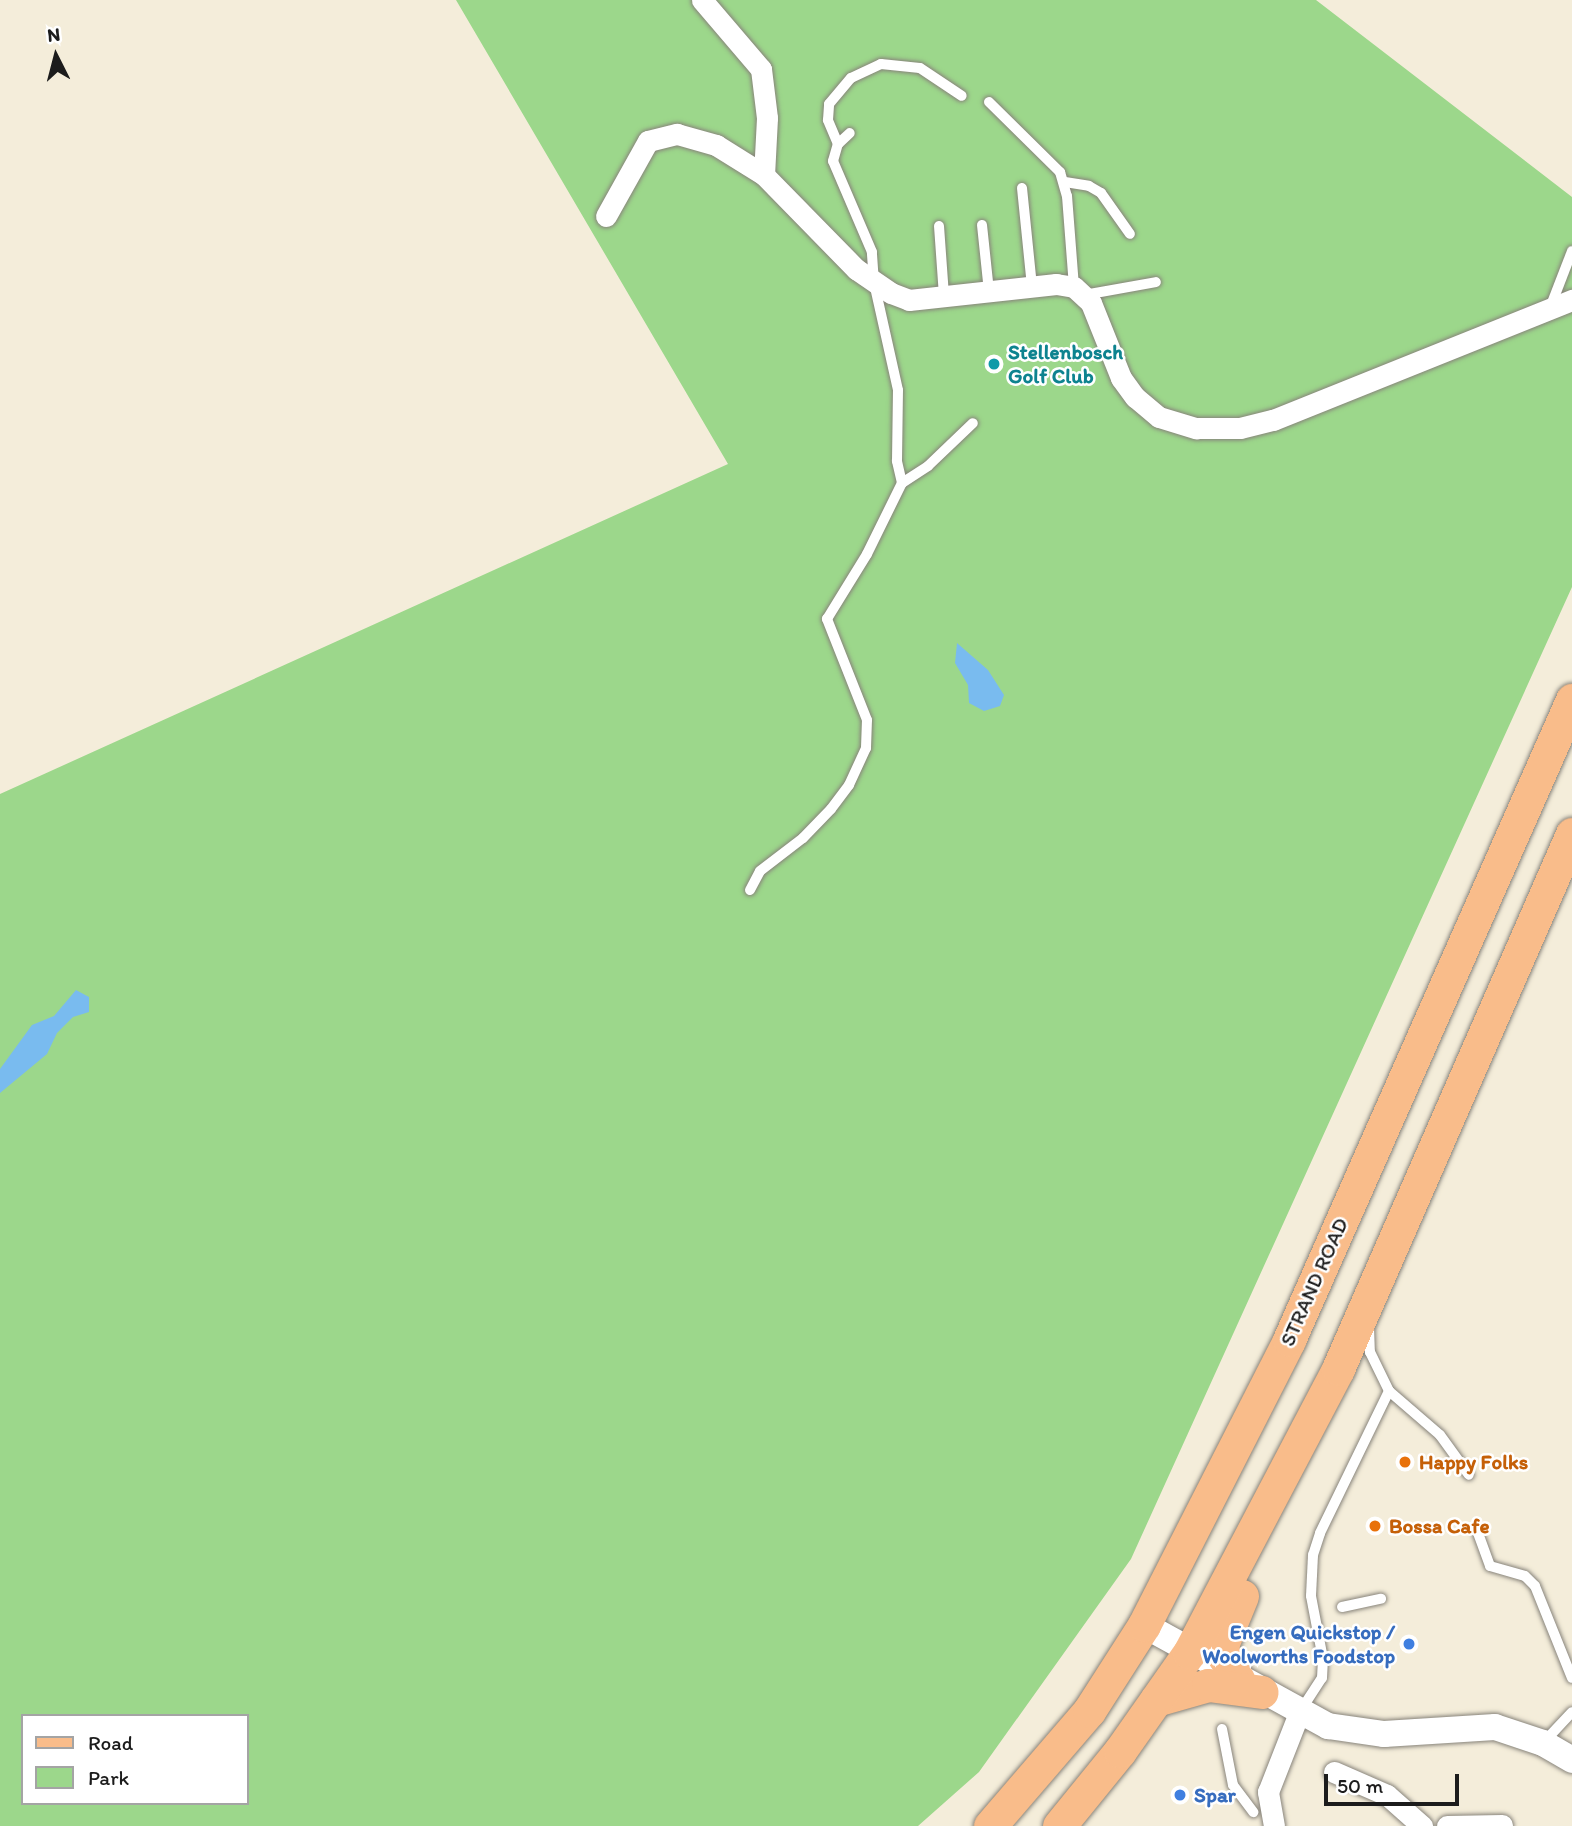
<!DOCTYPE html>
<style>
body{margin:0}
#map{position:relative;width:1572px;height:1826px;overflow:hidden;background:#f4edda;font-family:Itim,sans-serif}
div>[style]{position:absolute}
.green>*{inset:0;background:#9cd78b}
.water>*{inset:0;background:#79bbef}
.roads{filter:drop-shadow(0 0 2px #88847b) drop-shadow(0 0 2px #88847b)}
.service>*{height:10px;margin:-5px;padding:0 5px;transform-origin:5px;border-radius:5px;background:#fff}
.minor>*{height:21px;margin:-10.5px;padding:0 10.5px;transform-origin:10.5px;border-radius:10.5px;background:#fff}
.tertiary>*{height:26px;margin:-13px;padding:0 13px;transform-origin:13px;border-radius:13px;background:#fff}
.primary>*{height:33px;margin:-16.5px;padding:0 16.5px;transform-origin:16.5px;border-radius:16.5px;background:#f9bc8a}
.dots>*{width:19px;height:19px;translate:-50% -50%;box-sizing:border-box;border:4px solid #fff;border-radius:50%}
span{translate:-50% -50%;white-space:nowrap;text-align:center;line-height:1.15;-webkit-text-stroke:5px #fff;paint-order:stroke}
.culture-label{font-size:21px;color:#0d838f;font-weight:700}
.left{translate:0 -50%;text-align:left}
.street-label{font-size:21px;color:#1c1c1c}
.food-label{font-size:21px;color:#c56008;font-weight:700}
.shop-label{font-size:21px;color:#366cbe;font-weight:700}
.right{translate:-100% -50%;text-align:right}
.legend{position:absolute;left:21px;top:1714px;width:228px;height:91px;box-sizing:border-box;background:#fff;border:2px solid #a4a4a4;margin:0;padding:9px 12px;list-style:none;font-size:21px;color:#1c1c1c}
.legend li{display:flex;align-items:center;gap:14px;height:35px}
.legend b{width:35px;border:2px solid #a4a4a4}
.north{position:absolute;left:21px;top:21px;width:70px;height:70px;-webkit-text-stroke:5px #fff;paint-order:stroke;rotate:354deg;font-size:19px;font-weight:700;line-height:28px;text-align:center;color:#1c1c1c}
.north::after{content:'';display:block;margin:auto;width:24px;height:32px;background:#1c1c1c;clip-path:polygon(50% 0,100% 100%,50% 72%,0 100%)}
.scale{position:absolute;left:1324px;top:1774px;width:135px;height:32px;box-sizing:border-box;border:4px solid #1c1c1c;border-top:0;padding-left:9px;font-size:21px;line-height:24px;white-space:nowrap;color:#1c1c1c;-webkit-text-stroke:5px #fff;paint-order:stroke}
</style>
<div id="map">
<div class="green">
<div style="clip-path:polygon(evenodd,456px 0,1316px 0,1572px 197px,1572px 587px,1131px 1559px,979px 1772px,918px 1826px,0 1826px,0 794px,728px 464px,456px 0,23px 1716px,247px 1716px,247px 1803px,23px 1803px,23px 1716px)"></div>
</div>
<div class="water">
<div style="clip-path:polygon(957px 643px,988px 670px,1004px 695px,1000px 706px,984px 711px,969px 703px,968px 685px,955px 663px)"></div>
<div style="clip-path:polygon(76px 990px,89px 997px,89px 1012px,73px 1017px,57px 1033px,47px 1054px,0 1093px,0 1069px,32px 1025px,54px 1016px)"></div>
</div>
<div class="roads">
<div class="service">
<div style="left:989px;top:102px;width:100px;rotate:44.6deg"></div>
<div style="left:1060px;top:172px;width:25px;rotate:74deg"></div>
<div style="left:1067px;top:196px;width:91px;rotate:85.6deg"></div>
<div style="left:838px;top:144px;width:26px;rotate:-113deg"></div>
<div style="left:828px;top:120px;width:16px;rotate:-86deg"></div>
<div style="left:829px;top:104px;width:34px;rotate:-50deg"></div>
<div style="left:851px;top:78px;width:33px;rotate:-25deg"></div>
<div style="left:881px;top:64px;width:39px;rotate:6deg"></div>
<div style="left:920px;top:68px;width:50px;rotate:33.7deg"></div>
<div style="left:1065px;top:182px;width:24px;rotate:9deg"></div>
<div style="left:1089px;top:186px;width:14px;rotate:30deg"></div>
<div style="left:1101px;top:193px;width:50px;rotate:54.7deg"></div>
<div style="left:1022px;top:188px;width:100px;rotate:84.2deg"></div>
<div style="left:982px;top:225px;width:67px;rotate:84deg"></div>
<div style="left:939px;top:226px;width:70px;rotate:85.9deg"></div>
<div style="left:1084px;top:295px;width:73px;rotate:-10.2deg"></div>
<div style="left:1550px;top:308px;width:61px;rotate:-68.9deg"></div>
<div style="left:902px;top:483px;width:31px;rotate:-33deg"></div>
<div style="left:928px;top:466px;width:62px;rotate:-43.7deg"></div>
<div style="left:750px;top:890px;width:21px;rotate:-62deg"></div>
<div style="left:760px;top:871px;width:54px;rotate:-37.5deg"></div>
<div style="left:803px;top:838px;width:40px;rotate:-46deg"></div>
<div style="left:831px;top:809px;width:30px;rotate:-53deg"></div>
<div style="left:849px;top:785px;width:41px;rotate:-65.3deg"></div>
<div style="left:866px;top:748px;width:28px;rotate:-88deg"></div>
<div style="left:867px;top:720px;width:109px;rotate:-111.6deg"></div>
<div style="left:827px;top:619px;width:76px;rotate:-58.4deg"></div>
<div style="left:867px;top:554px;width:79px;rotate:-63.8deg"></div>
<div style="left:902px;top:483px;width:23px;rotate:-103deg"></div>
<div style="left:897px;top:461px;width:71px;rotate:-89.2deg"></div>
<div style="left:898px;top:390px;width:110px;rotate:-102.6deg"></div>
<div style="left:874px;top:283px;width:31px;rotate:-94deg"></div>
<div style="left:872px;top:252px;width:99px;rotate:-113.2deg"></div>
<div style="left:833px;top:161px;width:18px;rotate:-74deg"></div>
<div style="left:838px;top:144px;width:16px;rotate:-43deg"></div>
<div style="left:1369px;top:1327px;width:25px;rotate:88deg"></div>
<div style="left:1370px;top:1352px;width:43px;rotate:64deg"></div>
<div style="left:1389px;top:1391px;width:67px;rotate:40.8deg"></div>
<div style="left:1440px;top:1435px;width:49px;rotate:54.1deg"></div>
<div style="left:1478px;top:1533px;width:35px;rotate:70deg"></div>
<div style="left:1490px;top:1566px;width:36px;rotate:16deg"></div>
<div style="left:1525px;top:1576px;width:14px;rotate:45deg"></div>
<div style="left:1535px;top:1586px;width:99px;rotate:68.1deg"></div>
<div style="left:1342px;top:1607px;width:40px;rotate:-12deg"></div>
<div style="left:1301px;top:1710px;width:38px;rotate:-57deg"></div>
<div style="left:1322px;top:1678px;width:19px;rotate:-87deg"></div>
<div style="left:1323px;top:1659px;width:64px;rotate:-100.8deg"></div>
<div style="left:1311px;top:1596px;width:41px;rotate:-87.2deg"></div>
<div style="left:1313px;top:1555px;width:23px;rotate:-72deg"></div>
<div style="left:1320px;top:1533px;width:158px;rotate:-64.1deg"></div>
<div style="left:1222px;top:1729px;width:57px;rotate:78.9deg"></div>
<div style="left:1233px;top:1785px;width:34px;rotate:53deg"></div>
<div style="left:1543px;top:1743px;width:42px;rotate:-46.9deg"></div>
</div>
<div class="minor">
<div style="left:702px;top:0;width:91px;rotate:49.5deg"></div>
<div style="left:761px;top:69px;width:49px;rotate:83deg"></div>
<div style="left:767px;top:118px;width:57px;rotate:93deg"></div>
<div style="left:606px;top:216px;width:86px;rotate:-60.8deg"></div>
<div style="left:648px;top:141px;width:30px;rotate:-14deg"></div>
<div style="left:677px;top:134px;width:41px;rotate:15.8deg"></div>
<div style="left:716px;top:145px;width:57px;rotate:32deg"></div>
<div style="left:764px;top:175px;width:132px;rotate:45.6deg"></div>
<div style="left:856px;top:269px;width:42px;rotate:34.4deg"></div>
<div style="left:891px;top:293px;width:19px;rotate:21deg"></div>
<div style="left:909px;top:300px;width:148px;rotate:-6.2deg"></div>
<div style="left:1056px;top:284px;width:18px;rotate:9deg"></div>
<div style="left:1074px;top:287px;width:23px;rotate:43deg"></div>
<div style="left:1091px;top:303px;width:81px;rotate:68.2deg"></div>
<div style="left:1121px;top:378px;width:24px;rotate:54deg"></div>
<div style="left:1135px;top:397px;width:31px;rotate:40deg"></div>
<div style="left:1159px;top:417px;width:39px;rotate:17deg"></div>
<div style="left:1196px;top:428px;width:44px"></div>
<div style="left:1240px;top:428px;width:34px;rotate:-14deg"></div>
<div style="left:1273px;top:420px;width:322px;rotate:-21.9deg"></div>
<div style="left:1334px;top:1772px;width:58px;rotate:23.5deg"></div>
<div style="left:1387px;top:1795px;width:47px;rotate:41.5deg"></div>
<div style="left:1274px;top:1826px;width:35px;rotate:-100deg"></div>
<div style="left:1268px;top:1792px;width:85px;rotate:-68.6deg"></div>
<div style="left:1447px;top:1826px;width:55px;rotate:-1deg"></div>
</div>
<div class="tertiary">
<div style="left:1144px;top:1625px;width:210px;rotate:28.8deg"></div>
<div style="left:1328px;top:1726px;width:57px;rotate:8.1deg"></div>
<div style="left:1384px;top:1734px;width:111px;rotate:-3.6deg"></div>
<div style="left:1495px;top:1727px;width:51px;rotate:18.4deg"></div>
<div style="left:1543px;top:1743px;width:34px;rotate:30deg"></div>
</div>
<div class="primary">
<div style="left:1238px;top:1679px;width:26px;rotate:-122deg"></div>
<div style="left:1224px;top:1657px;width:12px;rotate:-99deg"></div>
<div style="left:1222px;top:1645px;width:53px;rotate:-67.8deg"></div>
<div style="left:1156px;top:1700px;width:54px;rotate:-16.1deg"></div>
<div style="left:1208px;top:1685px;width:54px;rotate:7.4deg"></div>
<div style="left:990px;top:1826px;width:152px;rotate:-49.3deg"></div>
<div style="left:1089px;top:1711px;width:102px;rotate:-57.4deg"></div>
<div style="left:1144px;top:1625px;width:320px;rotate:-63deg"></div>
<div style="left:1289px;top:1340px;width:700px;rotate:-66.15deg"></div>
<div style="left:1059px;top:1826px;width:97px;rotate:-50.9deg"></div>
<div style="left:1120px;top:1751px;width:120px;rotate:-54.9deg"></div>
<div style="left:1189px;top:1653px;width:321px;rotate:-62.3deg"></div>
<div style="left:1338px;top:1369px;width:584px;rotate:-66.38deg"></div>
</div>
</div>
<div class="dots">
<div style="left:994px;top:364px;background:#0f9aa8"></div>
<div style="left:1405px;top:1462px;background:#e8710a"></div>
<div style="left:1375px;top:1526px;background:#e8710a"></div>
<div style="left:1409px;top:1644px;background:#3f7fe0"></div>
<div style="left:1180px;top:1795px;background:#3f7fe0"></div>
</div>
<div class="culture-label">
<span class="left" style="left:1008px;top:364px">Stellenbosch<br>Golf Club</span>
</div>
<div class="street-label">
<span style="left:1314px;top:1282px;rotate:-66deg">STRAND ROAD</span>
</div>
<div class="food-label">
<span class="left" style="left:1419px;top:1462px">Happy Folks</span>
<span class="left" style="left:1389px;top:1526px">Bossa Cafe</span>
</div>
<div class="shop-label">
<span class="right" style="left:1395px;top:1644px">Engen Quickstop /<br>Woolworths Foodstop</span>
<span class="left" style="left:1194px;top:1795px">Spar</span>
</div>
<ul class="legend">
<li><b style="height:9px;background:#f9bc8a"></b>Road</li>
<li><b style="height:19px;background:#9cd78b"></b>Park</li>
</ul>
<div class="north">N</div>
<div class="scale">50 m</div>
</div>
